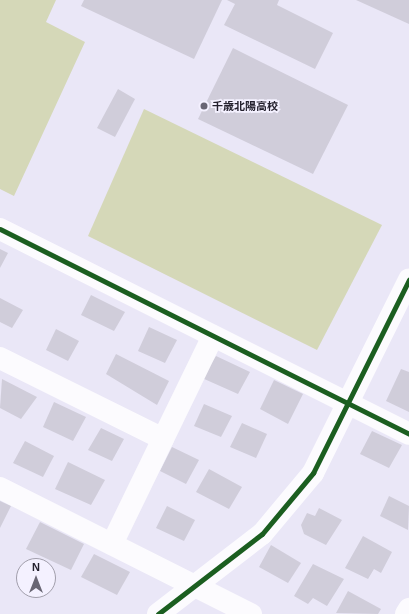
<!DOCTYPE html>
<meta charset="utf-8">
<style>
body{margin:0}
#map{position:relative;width:409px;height:614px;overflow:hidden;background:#eae7f7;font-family:Arial,"Noto Sans JP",sans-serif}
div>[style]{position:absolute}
.green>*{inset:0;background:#d5d8b8}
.building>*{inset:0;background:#d0cdda}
.minor>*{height:22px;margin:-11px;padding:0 11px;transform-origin:11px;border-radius:11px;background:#fcfbfe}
.tertiary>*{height:22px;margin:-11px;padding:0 11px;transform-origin:11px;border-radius:11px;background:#fcfbfe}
.cycleway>*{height:5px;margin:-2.5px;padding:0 2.5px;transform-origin:2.5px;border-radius:2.5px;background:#1b5e20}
.dots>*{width:11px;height:11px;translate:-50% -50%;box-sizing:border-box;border:2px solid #f4f1ff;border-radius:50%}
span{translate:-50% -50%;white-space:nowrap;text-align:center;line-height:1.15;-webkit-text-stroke:3.5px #f4f1ff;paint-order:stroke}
.poi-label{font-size:11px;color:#24212e;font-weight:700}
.left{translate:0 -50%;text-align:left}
.north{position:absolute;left:16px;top:558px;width:40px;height:40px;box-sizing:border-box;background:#f4f1ff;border:1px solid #a19eab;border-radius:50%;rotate:0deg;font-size:11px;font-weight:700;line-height:16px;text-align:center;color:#24212e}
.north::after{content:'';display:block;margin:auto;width:14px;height:18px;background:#696674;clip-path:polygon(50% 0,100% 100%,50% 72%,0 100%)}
</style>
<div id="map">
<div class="green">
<div style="clip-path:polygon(0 0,56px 0,46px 22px,85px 42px,14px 196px,0 189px)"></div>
<div style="clip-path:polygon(144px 109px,382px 225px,317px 350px,88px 236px)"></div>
</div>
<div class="building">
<div style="clip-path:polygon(84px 0,222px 0,194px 59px,81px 6px)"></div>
<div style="clip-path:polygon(227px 0,279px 0,277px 5px,333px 33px,315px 69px,224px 25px,235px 4px)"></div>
<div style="clip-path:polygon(356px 0,409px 0,409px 24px)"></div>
<div style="clip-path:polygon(233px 48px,348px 105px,313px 174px,198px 119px)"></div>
<div style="clip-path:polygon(118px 89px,135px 99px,115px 137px,97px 128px)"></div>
<div style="clip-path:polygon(0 249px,8px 253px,0 268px)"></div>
<div style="clip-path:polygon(91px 295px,125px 312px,114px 331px,81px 315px)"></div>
<div style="clip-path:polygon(0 298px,23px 310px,12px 328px,0 322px)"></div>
<div style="clip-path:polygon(149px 327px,177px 340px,165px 363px,138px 351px)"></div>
<div style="clip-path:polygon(56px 329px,79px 341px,68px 361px,46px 350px)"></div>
<div style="clip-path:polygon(116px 354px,169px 381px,157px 405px,106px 374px)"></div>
<div style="clip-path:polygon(216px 356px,250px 372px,238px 394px,202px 378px)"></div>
<div style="clip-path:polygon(401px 369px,409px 372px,409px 412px,386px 401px)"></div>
<div style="clip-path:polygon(2px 379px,37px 397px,21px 419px,0 408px)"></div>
<div style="clip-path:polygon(274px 380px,303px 394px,288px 424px,260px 409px)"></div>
<div style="clip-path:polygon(54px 402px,86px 417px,73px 441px,43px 427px)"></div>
<div style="clip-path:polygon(204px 404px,232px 416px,221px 437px,194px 426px)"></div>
<div style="clip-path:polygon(242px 423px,267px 434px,256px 458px,230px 447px)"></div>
<div style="clip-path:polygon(101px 428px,124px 439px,112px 461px,88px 450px)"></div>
<div style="clip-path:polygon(372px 431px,402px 445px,389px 468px,360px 454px)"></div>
<div style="clip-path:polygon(25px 441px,54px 456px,43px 477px,13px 463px)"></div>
<div style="clip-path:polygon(172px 447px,199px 460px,186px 484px,160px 471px)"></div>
<div style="clip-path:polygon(68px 462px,105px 480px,91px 505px,55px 489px)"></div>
<div style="clip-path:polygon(209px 469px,242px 487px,229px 509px,196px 492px)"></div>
<div style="clip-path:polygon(389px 496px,409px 506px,408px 530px,380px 516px)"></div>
<div style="clip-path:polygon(0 501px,11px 506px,0 528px)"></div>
<div style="clip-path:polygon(167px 506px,195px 520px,184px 541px,156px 528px)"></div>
<div style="clip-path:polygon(319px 508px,342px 520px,326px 545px,304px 534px,301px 525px,307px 513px,315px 516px)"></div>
<div style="clip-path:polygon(40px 522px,84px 544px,71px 570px,26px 549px)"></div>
<div style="clip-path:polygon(363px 536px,392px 552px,381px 573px,374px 569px,368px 579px,345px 568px)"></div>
<div style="clip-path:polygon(271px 545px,301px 563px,288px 583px,259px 567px)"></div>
<div style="clip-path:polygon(94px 554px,130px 572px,117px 595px,81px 577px)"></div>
<div style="clip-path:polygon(313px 564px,344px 579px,327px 606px,313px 598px,308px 604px,294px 596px)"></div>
<div style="clip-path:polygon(348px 591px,381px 609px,378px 614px,336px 613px)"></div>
</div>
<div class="minor">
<div style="left:0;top:229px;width:457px;rotate:26.6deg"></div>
<div style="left:0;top:358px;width:182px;rotate:26.4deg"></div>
<div style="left:0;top:488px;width:281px;rotate:26.7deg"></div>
<div style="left:112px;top:544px;width:231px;rotate:-64.1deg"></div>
<div style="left:406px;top:614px;width:6px;rotate:-59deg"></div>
</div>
<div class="tertiary">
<div style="left:158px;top:614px;width:131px;rotate:-37.6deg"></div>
<div style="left:262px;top:534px;width:80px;rotate:-50.1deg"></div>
<div style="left:313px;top:473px;width:216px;rotate:-63.6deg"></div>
</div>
<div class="cycleway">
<div style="left:0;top:229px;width:457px;rotate:26.6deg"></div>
<div style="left:158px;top:614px;width:131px;rotate:-37.6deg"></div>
<div style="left:262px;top:534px;width:80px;rotate:-50.1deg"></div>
<div style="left:313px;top:473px;width:216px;rotate:-63.6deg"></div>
</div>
<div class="dots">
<div style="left:204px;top:106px;background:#696674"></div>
</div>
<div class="poi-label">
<span class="left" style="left:212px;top:106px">千歳北陽高校</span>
</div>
<div class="north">N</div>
</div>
